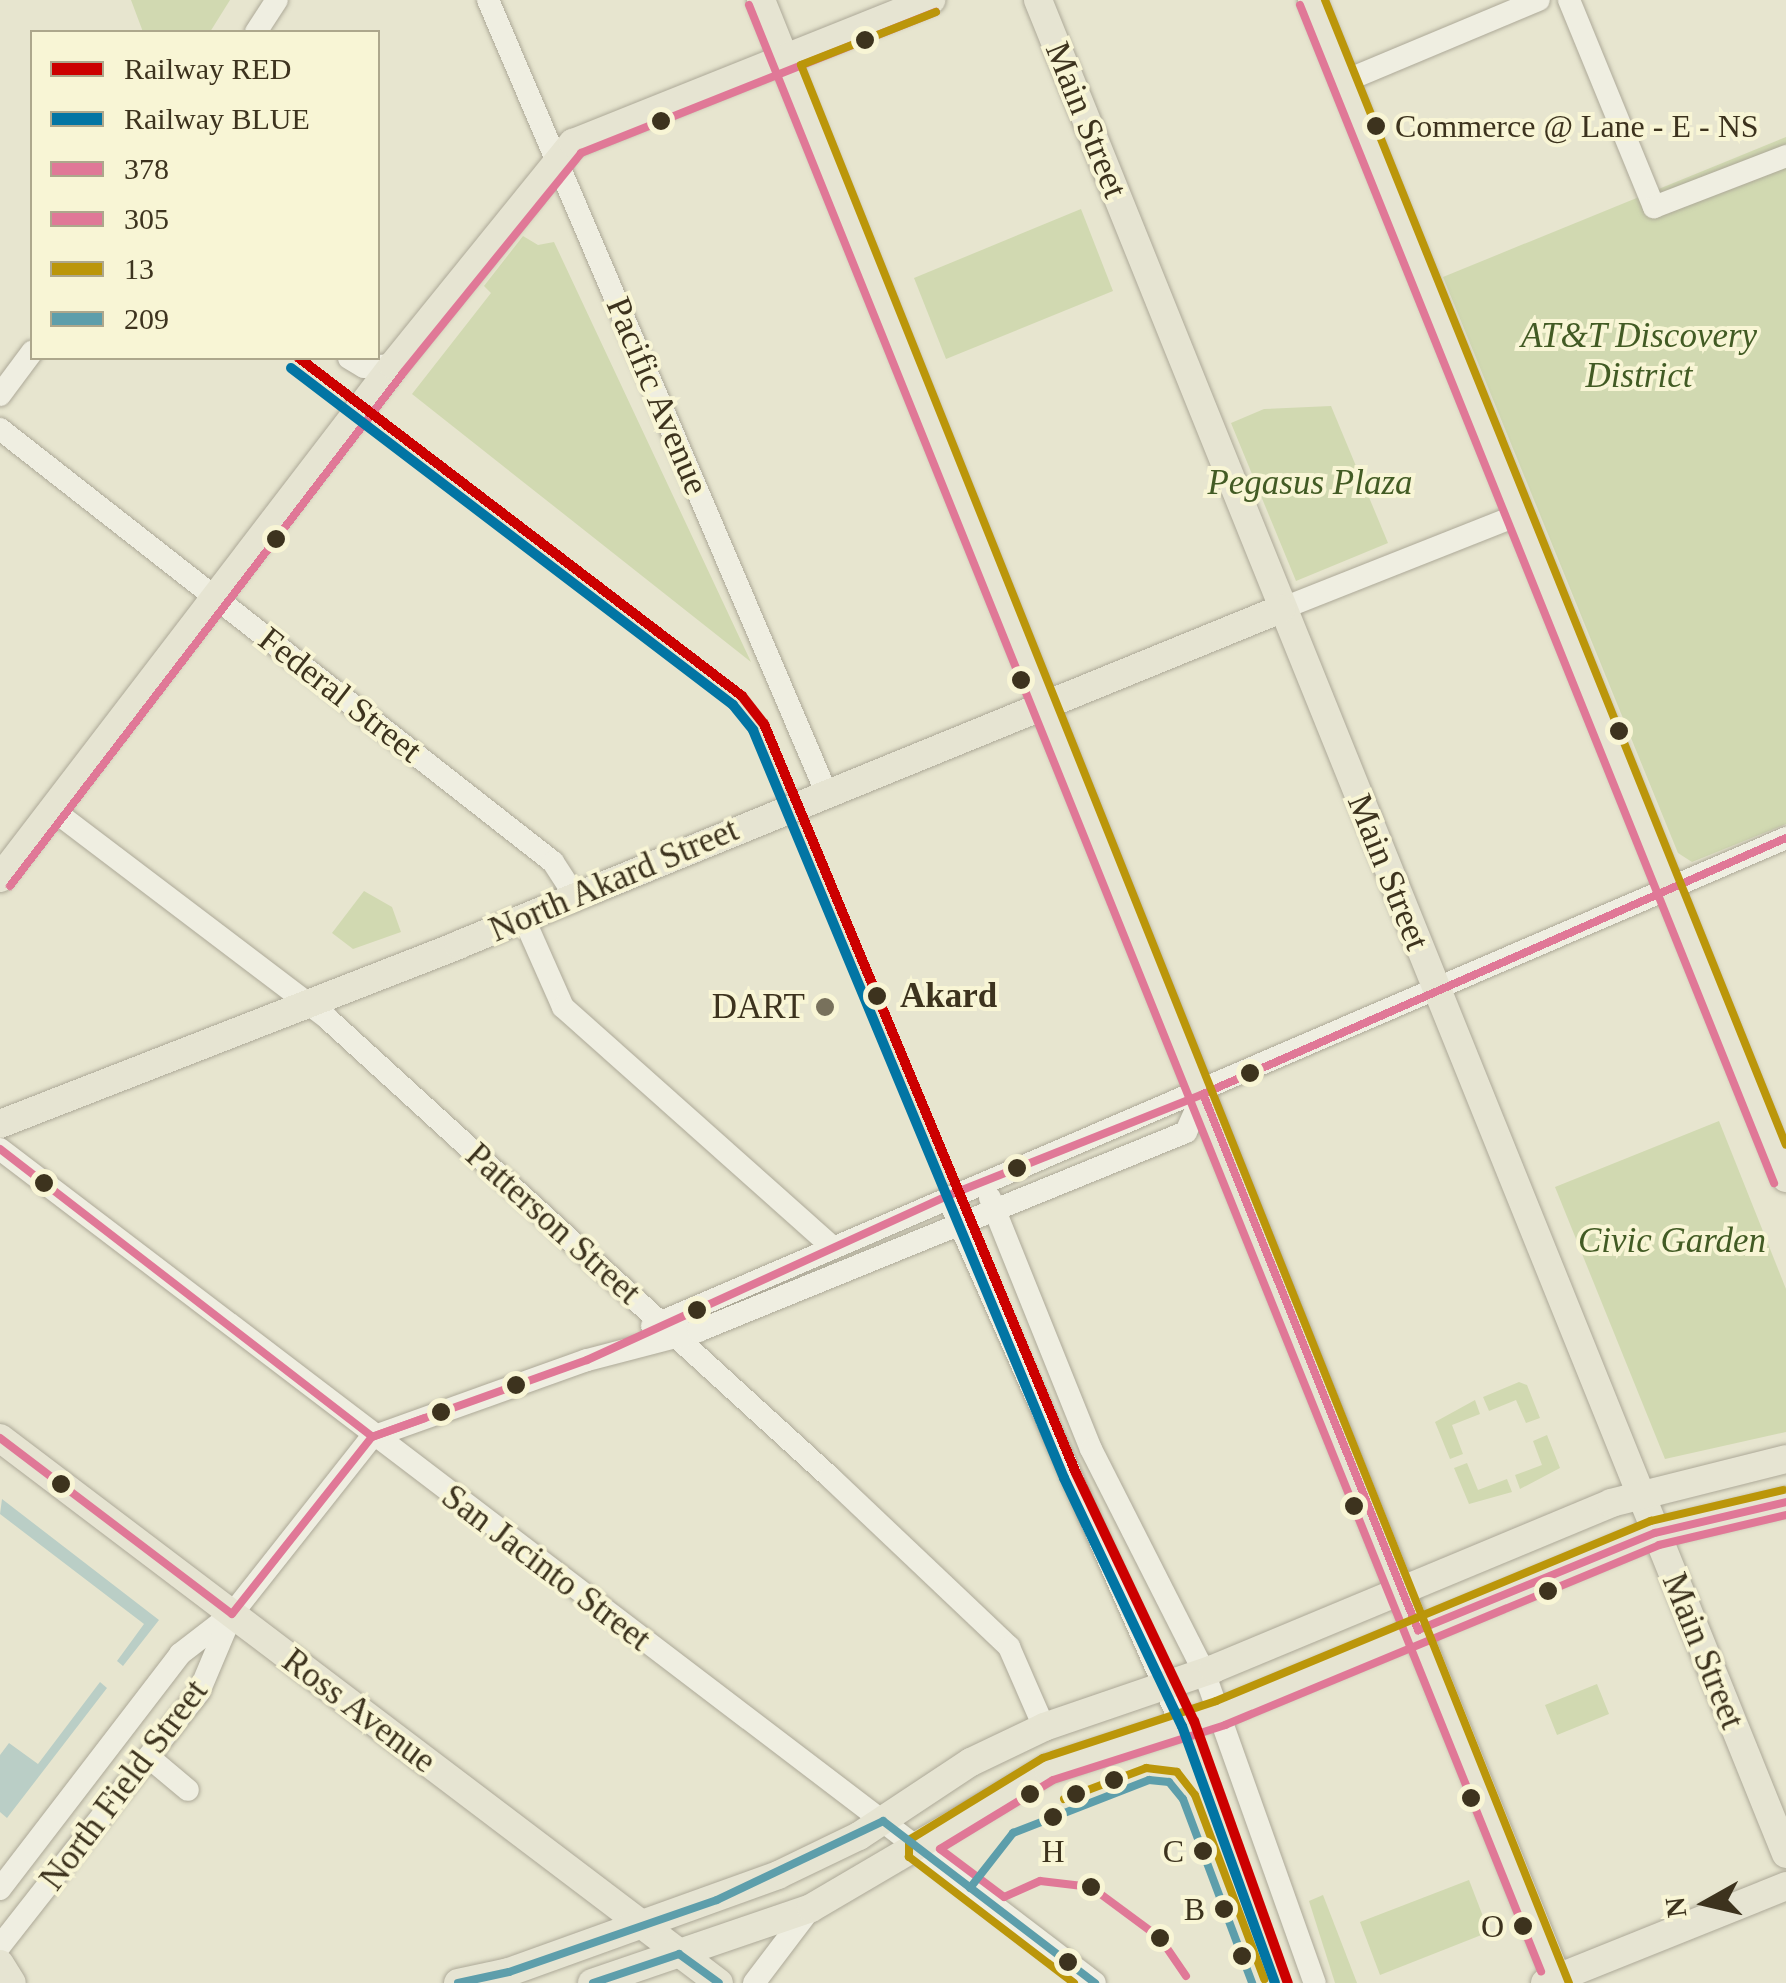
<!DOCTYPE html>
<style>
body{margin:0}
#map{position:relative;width:1786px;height:1983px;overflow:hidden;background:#e7e5cf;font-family:"Times New Roman",serif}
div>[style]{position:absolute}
.green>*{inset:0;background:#d1d9b1}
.water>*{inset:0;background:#bacec6}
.roads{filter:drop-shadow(0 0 2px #ada998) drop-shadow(0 0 2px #ada998)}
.minor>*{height:22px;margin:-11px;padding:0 11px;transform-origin:11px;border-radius:11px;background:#efeee1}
.major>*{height:28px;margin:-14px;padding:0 14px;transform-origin:14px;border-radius:14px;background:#e6e4d2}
.bus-1>*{height:8px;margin:-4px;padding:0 4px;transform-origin:4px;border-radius:4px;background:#e07897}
.bus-2>*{height:8px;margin:-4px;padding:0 4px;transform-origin:4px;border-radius:4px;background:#e07897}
.bus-3>*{height:8px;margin:-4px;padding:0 4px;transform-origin:4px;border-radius:4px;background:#bb960a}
.bus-4>*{height:8px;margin:-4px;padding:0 4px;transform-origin:4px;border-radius:4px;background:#5d9eab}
.rail-1>*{height:10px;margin:-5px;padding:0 5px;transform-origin:5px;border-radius:5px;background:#c00}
.rail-2>*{height:10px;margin:-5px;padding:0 5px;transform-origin:5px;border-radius:5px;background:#0275a4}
.dots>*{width:28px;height:28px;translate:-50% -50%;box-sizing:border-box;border:5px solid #f8f5d5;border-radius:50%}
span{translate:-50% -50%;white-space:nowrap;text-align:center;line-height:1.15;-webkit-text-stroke:8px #f8f5d5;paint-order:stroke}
.bus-label{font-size:32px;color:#3d331e}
.left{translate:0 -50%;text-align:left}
.right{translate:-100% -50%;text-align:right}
.street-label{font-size:35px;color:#3d331e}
.park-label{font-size:35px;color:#425b24;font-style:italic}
.stop-label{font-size:35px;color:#3d331e;font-weight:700}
.poi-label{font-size:35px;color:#3d331e}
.legend{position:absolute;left:30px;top:30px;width:350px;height:330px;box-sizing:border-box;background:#f8f5d5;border:2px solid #ada78c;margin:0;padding:12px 18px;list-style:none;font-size:30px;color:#3d331e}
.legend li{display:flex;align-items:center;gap:20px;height:50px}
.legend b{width:50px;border:2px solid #ada78c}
.north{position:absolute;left:1656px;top:1853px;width:100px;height:100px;-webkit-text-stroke:8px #f8f5d5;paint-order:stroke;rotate:262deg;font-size:28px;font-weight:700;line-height:40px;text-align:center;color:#3d331e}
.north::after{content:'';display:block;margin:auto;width:35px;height:45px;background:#3d331e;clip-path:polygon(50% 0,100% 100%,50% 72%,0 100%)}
</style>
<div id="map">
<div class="green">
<div style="clip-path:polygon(131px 0,230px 0,210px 32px,143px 32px)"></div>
<div style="clip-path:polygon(1786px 137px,1786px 824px,1692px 862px,1678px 853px,1443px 277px)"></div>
<div style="clip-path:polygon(1081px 209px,1113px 291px,946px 359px,914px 278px)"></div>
<div style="clip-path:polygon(523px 236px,538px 245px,554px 242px,751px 662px,412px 394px,491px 293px,484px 286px)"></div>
<div style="clip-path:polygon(1331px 406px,1388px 543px,1296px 581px,1231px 423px,1264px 409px)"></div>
<div style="clip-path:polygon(364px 891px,392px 907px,401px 932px,353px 949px,332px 933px)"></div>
<div style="clip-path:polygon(1719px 1121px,1786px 1289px,1786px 1432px,1665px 1459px,1555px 1187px)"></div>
<div style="clip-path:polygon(1519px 1382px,1527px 1385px,1540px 1418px,1526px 1423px,1516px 1400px,1489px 1411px,1483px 1397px)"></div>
<div style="clip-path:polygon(1475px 1400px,1480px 1414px,1452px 1425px,1463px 1454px,1450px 1459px,1435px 1422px)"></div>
<div style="clip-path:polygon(1547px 1435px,1560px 1468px,1520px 1489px,1515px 1475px,1542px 1465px,1533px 1441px)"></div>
<div style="clip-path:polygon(1467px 1463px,1478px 1490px,1507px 1479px,1512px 1492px,1469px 1504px,1454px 1468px)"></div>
<div style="clip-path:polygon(1597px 1684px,1609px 1714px,1557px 1735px,1545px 1705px)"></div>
<div style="clip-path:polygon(1469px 1880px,1489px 1932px,1380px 1975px,1360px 1922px)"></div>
<div style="clip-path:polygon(1323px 1895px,1357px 1983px,1335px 1983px,1309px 1901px)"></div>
</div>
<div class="water">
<div style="clip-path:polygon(2px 1499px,159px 1620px,123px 1666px,117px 1661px,144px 1624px,0 1514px)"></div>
<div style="clip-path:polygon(100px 1682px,107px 1688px,7px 1818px,0 1812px,0 1755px,9px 1743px,38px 1764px)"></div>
</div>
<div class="roads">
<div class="minor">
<div style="left:488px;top:0;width:861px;rotate:66.89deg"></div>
<div style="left:1569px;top:0;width:224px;rotate:67.7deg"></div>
<div style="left:1654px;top:207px;width:142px;rotate:-21.1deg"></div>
<div style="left:256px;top:32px;width:38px;rotate:-57deg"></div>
<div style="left:1345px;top:81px;width:210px;rotate:-22.7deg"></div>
<div style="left:349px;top:358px;width:17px;rotate:31deg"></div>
<div style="left:364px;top:367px;width:29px;rotate:-4deg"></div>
<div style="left:0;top:395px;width:54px;rotate:-53.3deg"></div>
<div style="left:0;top:429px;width:702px;rotate:38.06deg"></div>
<div style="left:553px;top:862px;width:40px;rotate:57.1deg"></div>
<div style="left:1281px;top:609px;width:255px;rotate:-21.6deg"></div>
<div style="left:53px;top:810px;width:345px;rotate:37.2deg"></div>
<div style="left:328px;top:1019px;width:680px;rotate:42.38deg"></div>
<div style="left:830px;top:1477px;width:247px;rotate:43.5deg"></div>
<div style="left:1009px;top:1647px;width:87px;rotate:66.4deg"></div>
<div style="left:524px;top:919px;width:96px;rotate:66.1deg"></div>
<div style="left:563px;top:1007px;width:361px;rotate:41.7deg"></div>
<div style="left:0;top:1149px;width:1376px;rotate:37.29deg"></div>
<div style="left:990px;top:1198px;width:271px;rotate:68.1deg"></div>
<div style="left:1091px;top:1449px;width:250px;rotate:63.1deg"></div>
<div style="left:1204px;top:1672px;width:330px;rotate:70.4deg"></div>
<div style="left:953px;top:1209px;width:565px;rotate:66.11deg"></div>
<div style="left:652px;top:1326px;width:1235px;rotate:-23.28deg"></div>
<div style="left:151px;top:1759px;width:48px;rotate:40deg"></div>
<div style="left:0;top:1889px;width:296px;rotate:-52.5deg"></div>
<div style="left:180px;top:1654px;width:66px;rotate:-37.6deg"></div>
<div style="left:232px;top:1614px;width:226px;rotate:-51.7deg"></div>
<div style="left:372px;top:1437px;width:228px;rotate:-19.7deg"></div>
<div style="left:587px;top:1360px;width:115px;rotate:-14.6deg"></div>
<div style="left:698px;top:1331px;width:527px;rotate:-22.18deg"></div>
<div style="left:1186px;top:1132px;width:42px;rotate:-65.9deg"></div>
<div style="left:0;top:1946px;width:323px;rotate:-51.9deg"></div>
<div style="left:199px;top:1692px;width:85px;rotate:-67.1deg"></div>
<div style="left:754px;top:1983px;width:94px;rotate:-52.8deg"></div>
</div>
<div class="major">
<div style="left:761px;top:0;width:2138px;rotate:68.08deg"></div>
<div style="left:1038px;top:0;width:1999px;rotate:68.03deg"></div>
<div style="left:1312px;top:0;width:1270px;rotate:68.08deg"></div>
<div style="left:0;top:878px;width:646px;rotate:-52.54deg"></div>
<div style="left:393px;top:365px;width:286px;rotate:-51deg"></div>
<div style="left:573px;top:143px;width:386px;rotate:-21.8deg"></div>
<div style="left:0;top:1124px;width:492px;rotate:-21.3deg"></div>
<div style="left:458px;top:945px;width:889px;rotate:-22.21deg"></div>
<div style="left:0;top:1438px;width:902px;rotate:37.16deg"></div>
<div style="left:0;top:1964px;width:22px;rotate:58deg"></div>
<div style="left:458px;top:1983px;width:52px;rotate:-12.2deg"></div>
<div style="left:509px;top:1972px;width:286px;rotate:-19.8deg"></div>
<div style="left:778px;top:1875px;width:90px;rotate:-25.7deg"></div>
<div style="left:859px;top:1836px;width:134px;rotate:-33.5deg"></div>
<div style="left:971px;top:1762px;width:81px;rotate:-25.6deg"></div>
<div style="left:1044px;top:1727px;width:179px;rotate:-18.9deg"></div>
<div style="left:1213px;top:1669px;width:431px;rotate:-22.6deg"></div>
<div style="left:1611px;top:1503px;width:180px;rotate:-14.1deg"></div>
<div style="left:592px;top:1983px;width:231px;rotate:-18.9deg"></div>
<div style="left:811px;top:1908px;width:275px;rotate:-30.4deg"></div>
<div style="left:1048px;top:1769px;width:181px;rotate:-18deg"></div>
<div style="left:1220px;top:1713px;width:471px;rotate:-22.5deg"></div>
<div style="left:1655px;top:1533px;width:135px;rotate:-13.3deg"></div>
<div style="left:1545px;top:1983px;width:260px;rotate:-21.9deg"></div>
</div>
</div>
<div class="bus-1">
<div style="left:1203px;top:1094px;width:578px;rotate:68.14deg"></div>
<div style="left:0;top:1149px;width:470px;rotate:37.7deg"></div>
<div style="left:372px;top:1437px;width:228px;rotate:-19.7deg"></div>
<div style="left:587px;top:1360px;width:396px;rotate:-24.5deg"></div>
<div style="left:947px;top:1196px;width:276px;rotate:-21.7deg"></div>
<div style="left:1203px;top:1094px;width:637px;rotate:-23.71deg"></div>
<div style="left:0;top:1438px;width:291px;rotate:37.2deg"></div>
<div style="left:232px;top:1614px;width:226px;rotate:-51.7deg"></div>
<div style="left:372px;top:1437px;width:56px;rotate:-19.7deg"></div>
<div style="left:1418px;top:1630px;width:256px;rotate:-22.3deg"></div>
<div style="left:1655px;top:1533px;width:135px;rotate:-13.3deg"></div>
</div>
<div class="bus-2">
<div style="left:749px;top:5px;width:2120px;rotate:68.06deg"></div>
<div style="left:1300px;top:5px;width:1270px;rotate:68.08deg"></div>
<div style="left:10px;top:886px;width:646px;rotate:-52.54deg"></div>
<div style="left:403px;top:373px;width:283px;rotate:-51deg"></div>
<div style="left:581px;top:153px;width:382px;rotate:-21.7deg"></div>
<div style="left:1186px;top:1976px;width:46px;rotate:-124.4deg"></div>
<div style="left:1160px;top:1938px;width:86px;rotate:-143.5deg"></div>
<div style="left:1091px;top:1887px;width:51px;rotate:-173.3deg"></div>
<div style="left:1040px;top:1881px;width:39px;rotate:156deg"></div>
<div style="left:1004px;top:1897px;width:80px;rotate:-143.1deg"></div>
<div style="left:940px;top:1849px;width:132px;rotate:-31.4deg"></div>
<div style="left:1053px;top:1780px;width:181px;rotate:-17.7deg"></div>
<div style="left:1225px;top:1725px;width:470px;rotate:-22.5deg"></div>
<div style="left:1659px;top:1545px;width:130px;rotate:-13.3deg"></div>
</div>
<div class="bus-3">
<div style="left:1325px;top:0;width:1234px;rotate:68.07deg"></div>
<div style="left:936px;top:12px;width:145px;rotate:158.6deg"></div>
<div style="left:801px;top:65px;width:2066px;rotate:68.18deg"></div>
<div style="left:1064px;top:1799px;width:88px;rotate:-20.7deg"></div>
<div style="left:1146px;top:1768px;width:31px;rotate:7deg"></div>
<div style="left:1177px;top:1772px;width:29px;rotate:52deg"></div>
<div style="left:1195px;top:1795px;width:197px;rotate:69.4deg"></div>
<div style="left:1074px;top:1983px;width:208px;rotate:-142.6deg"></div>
<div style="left:909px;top:1857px;width:17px;rotate:-90deg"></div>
<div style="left:909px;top:1840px;width:157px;rotate:-31.5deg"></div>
<div style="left:1043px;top:1758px;width:182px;rotate:-18.2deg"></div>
<div style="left:1216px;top:1701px;width:471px;rotate:-22.5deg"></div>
<div style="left:1651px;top:1521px;width:136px;rotate:-13.2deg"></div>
</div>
<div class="bus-4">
<div style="left:970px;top:1888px;width:70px;rotate:-52deg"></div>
<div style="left:1013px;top:1833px;width:146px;rotate:-21.3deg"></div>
<div style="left:1149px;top:1780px;width:20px;rotate:6deg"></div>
<div style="left:1169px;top:1782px;width:22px;rotate:51deg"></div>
<div style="left:1183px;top:1799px;width:197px;rotate:69.4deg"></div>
<div style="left:458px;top:1983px;width:52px;rotate:-12.2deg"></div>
<div style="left:509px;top:1972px;width:220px;rotate:-19.1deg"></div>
<div style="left:717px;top:1900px;width:184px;rotate:-25.4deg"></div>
<div style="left:883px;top:1821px;width:267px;rotate:37.4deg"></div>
<div style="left:593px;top:1983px;width:91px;rotate:-18.6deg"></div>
<div style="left:679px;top:1954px;width:49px;rotate:35.9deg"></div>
</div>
<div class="rail-1">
<div style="left:299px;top:358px;width:557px;rotate:37.34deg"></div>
<div style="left:742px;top:696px;width:36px;rotate:52deg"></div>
<div style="left:764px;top:724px;width:811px;rotate:67.39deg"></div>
<div style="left:1076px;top:1473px;width:275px;rotate:64.6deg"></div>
<div style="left:1194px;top:1721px;width:278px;rotate:70.3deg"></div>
</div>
<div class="rail-2">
<div style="left:291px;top:368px;width:556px;rotate:37.32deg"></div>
<div style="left:733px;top:705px;width:32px;rotate:51deg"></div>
<div style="left:753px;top:730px;width:810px;rotate:67.42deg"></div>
<div style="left:1064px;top:1478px;width:275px;rotate:64.6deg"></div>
<div style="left:1182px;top:1726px;width:273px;rotate:70.1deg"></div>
</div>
<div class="dots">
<div style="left:865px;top:40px;background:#3d331e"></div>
<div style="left:661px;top:121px;background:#3d331e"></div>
<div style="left:1376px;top:126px;background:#3d331e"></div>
<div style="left:276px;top:539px;background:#3d331e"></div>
<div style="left:1021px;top:680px;background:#3d331e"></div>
<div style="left:1619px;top:731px;background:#3d331e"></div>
<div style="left:877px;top:996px;background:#3d331e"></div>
<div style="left:825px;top:1007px;background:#78715c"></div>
<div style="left:1250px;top:1073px;background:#3d331e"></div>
<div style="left:1017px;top:1168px;background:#3d331e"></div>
<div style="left:44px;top:1183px;background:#3d331e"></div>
<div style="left:697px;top:1310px;background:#3d331e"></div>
<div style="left:516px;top:1385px;background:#3d331e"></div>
<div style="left:441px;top:1412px;background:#3d331e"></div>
<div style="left:61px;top:1484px;background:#3d331e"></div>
<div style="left:1354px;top:1506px;background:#3d331e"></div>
<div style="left:1548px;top:1591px;background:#3d331e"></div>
<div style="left:1114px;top:1780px;background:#3d331e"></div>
<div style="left:1030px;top:1794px;background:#3d331e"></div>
<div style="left:1076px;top:1794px;background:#3d331e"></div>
<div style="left:1471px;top:1798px;background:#3d331e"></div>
<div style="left:1053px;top:1817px;background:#3d331e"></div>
<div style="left:1203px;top:1851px;background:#3d331e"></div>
<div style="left:1091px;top:1887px;background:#3d331e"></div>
<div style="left:1224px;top:1909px;background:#3d331e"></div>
<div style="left:1523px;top:1926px;background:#3d331e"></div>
<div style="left:1160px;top:1938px;background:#3d331e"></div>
<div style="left:1242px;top:1956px;background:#3d331e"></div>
<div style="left:1068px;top:1962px;background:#3d331e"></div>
</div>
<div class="bus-label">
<span class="left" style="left:1395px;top:126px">Commerce @ Lane - E - NS</span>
<span style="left:1053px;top:1851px">H</span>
<span class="right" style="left:1184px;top:1851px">C</span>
<span class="right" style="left:1205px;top:1909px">B</span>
<span class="right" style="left:1504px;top:1926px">O</span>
</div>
<div class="street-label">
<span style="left:1086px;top:120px;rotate:68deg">Main Street</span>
<span style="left:657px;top:396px;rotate:67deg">Pacific Avenue</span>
<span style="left:340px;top:695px;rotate:38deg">Federal Street</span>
<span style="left:1388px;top:872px;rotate:68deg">Main Street</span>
<span style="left:614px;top:880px;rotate:-23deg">North Akard Street</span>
<span style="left:553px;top:1224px;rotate:42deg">Patterson Street</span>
<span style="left:546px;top:1568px;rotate:37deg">San Jacinto Street</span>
<span style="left:1703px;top:1651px;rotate:68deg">Main Street</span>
<span style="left:359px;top:1711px;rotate:37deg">Ross Avenue</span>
<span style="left:124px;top:1785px;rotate:-53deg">North Field Street</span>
</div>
<div class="park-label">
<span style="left:1639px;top:356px">AT&amp;T Discovery<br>District</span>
<span style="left:1310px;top:483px">Pegasus Plaza</span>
<span style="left:1672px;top:1241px">Civic Garden</span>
</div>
<div class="stop-label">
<span class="left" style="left:900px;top:996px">Akard</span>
</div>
<div class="poi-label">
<span class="right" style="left:805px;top:1007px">DART</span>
</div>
<ul class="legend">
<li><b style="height:12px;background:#c00"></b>Railway RED</li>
<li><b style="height:12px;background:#0275a4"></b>Railway BLUE</li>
<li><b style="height:12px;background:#e07897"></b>378</li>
<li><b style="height:12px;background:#e07897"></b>305</li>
<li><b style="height:12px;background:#bb960a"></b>13</li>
<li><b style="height:12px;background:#5d9eab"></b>209</li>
</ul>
<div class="north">N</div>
</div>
